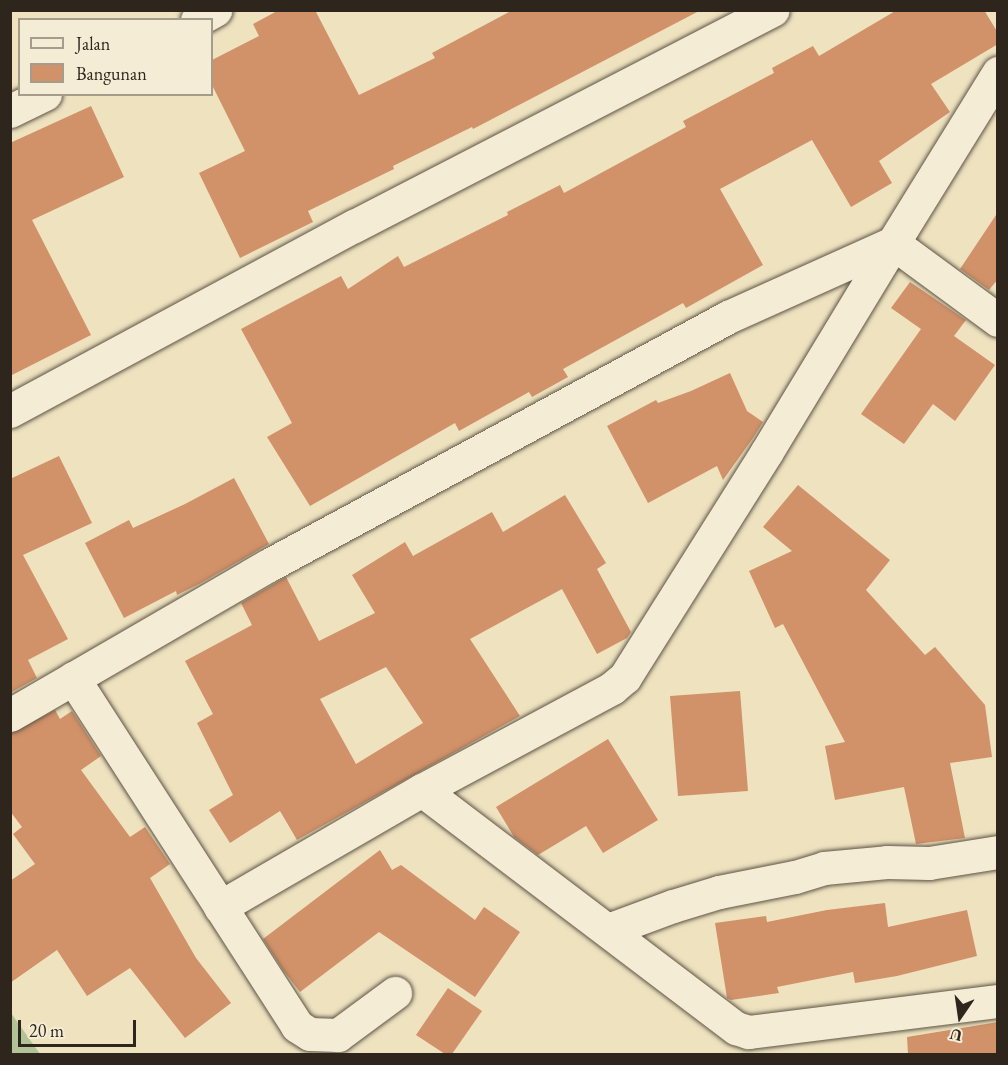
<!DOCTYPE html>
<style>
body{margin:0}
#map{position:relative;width:1008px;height:1065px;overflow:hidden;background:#eee2bf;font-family:"EB Garamond",serif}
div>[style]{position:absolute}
.green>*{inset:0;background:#b2c497}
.building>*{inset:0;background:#d19169}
.roads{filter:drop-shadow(0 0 2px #5e5446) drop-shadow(0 0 2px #5e5446)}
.minor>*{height:33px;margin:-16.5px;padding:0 16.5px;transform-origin:16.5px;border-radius:16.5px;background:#f4ecd5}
span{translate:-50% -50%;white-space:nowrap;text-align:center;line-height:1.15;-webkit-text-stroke:4.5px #f4ecd5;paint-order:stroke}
.frame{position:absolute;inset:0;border:12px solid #2e251d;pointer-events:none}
.legend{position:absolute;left:18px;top:18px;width:195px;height:78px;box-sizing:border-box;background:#f4ecd5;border:2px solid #a59c8b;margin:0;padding:8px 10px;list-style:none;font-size:18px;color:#2e251d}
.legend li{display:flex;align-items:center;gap:12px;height:30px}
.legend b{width:30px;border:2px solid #a59c8b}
.north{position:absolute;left:930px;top:987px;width:60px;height:60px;-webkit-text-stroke:4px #f4ecd5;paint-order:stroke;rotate:193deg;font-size:16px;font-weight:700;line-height:24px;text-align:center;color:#2e251d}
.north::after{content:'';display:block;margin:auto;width:21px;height:27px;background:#2e251d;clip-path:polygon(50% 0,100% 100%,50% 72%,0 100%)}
.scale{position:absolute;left:18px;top:1020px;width:118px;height:27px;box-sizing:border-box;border:3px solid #2e251d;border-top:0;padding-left:8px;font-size:18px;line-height:21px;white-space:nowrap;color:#2e251d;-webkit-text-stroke:4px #f4ecd5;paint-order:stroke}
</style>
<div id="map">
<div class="green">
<div style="clip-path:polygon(11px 1013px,40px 1054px,11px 1054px)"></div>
</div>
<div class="building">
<div style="clip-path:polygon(279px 10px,315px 10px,359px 95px,435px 58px,432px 53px,513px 10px,701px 10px,473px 129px,472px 127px,393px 166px,394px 169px,308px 211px,313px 222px,240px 258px,199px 173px,245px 151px,212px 85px,212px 60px,259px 36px,253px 24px)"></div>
<div style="clip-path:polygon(897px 10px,984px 10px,998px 33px,998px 44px,931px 84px,950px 112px,879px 161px,892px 183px,851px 207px,812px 140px,720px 189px,763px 265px,686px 308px,683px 303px,563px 369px,568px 377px,532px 397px,529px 392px,459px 431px,455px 423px,310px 506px,267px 437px,292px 423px,241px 329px,341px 276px,348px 289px,398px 256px,404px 267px,508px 215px,507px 212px,560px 185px,564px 193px,686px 127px,683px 121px,774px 73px,772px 68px,813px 46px,819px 56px)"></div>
<div style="clip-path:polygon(91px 106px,124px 177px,32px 220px,91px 335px,10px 376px,10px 143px)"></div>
<div style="clip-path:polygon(998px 212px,998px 279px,989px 290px,960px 269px)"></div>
<div style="clip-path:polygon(910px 282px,966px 320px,954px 336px,995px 365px,955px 421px,933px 404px,904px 444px,861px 414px,921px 329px,891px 308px)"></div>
<div style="clip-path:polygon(730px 373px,747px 411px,763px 422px,753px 438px,723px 480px,717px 466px,648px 503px,607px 426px,656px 400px,658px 403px,691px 391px)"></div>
<div style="clip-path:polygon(59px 456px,92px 523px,23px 555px,68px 639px,28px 660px,37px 678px,10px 693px,10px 479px)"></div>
<div style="clip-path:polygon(234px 478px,269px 544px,201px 583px,177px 595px,176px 591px,124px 618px,85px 543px,129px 520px,133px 528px,185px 504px)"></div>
<div style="clip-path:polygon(798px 485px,890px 560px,866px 590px,925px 655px,935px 647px,985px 705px,992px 757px,950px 763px,965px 838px,916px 844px,904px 787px,835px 800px,825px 746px,845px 742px,783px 624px,775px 628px,749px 571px,792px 551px,763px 527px)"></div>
<div style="clip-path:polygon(evenodd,565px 495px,606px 563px,597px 569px,631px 632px,627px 638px,597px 654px,562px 589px,470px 639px,520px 716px,297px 840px,280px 811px,230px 843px,209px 810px,233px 795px,197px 723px,213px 714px,185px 661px,252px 625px,241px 603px,286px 577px,319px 641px,375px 613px,352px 575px,405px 542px,413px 556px,492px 512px,503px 532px,565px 495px,386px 667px,423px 723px,356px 764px,320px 699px,386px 667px)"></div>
<div style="clip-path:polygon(740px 691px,748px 791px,678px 796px,670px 696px)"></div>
<div style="clip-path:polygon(55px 710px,60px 719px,72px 711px,101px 756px,81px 770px,130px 837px,145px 827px,170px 864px,150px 878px,196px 958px,231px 1003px,185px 1038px,130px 968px,87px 996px,57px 950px,10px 983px,10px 881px,35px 864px,13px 834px,22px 827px,10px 811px,10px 734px)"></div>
<div style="clip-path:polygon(608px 739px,658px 820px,603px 853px,586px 826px,538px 855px,514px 837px,496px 807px)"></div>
<div style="clip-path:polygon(380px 850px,392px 870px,401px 865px,475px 920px,484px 907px,520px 932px,475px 997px,379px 932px,300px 992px,283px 970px,263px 939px)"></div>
<div style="clip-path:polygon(885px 903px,888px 927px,967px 910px,977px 956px,897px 976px,855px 983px,853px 972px,777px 987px,779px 993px,731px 1000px,727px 998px,715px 923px,766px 916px,767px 922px,827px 910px)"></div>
<div style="clip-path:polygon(448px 988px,482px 1011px,452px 1054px,445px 1054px,416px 1035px)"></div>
<div style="clip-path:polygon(998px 1022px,998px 1054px,908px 1054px,907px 1037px)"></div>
</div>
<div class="roads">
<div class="minor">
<div style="left:197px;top:20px;width:21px;rotate:-29deg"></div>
<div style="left:10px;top:111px;width:39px;rotate:-26deg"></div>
<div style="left:10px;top:411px;width:391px;rotate:-28.3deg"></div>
<div style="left:354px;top:226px;width:471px;rotate:-27.3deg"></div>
<div style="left:73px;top:678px;width:414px;rotate:57.2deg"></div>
<div style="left:297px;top:1026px;width:15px;rotate:32deg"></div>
<div style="left:310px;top:1034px;width:28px;rotate:2deg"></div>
<div style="left:338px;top:1035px;width:71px;rotate:-36.4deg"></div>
<div style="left:10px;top:715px;width:299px;rotate:-30.1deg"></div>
<div style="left:269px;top:565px;width:522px;rotate:-28.38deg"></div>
<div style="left:728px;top:317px;width:181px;rotate:-24.2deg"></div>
<div style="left:893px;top:243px;width:200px;rotate:-58.3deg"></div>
<div style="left:422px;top:790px;width:394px;rotate:37.2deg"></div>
<div style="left:736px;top:1028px;width:13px;rotate:18deg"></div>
<div style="left:748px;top:1032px;width:252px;rotate:-7.1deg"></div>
<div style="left:220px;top:907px;width:233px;rotate:-30.1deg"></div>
<div style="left:422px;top:790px;width:216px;rotate:-28.2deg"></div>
<div style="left:612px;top:688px;width:17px;rotate:-40deg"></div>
<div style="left:625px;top:677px;width:265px;rotate:-57.8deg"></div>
<div style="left:766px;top:453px;width:245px;rotate:-58.8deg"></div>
<div style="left:893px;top:243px;width:130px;rotate:36.3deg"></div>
<div style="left:608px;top:930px;width:69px;rotate:-20.3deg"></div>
<div style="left:673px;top:906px;width:48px;rotate:-16.9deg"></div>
<div style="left:719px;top:892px;width:77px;rotate:-11.2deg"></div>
<div style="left:795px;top:877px;width:30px;rotate:-17deg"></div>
<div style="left:824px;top:868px;width:63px;rotate:-5.4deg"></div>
<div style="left:887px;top:862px;width:42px;rotate:1.4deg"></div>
<div style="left:929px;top:863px;width:70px;rotate:-9.1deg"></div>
</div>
</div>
<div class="frame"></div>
<ul class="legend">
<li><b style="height:8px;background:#f4ecd5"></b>Jalan</li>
<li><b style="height:16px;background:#d19169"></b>Bangunan</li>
</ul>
<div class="north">U</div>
<div class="scale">20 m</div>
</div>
